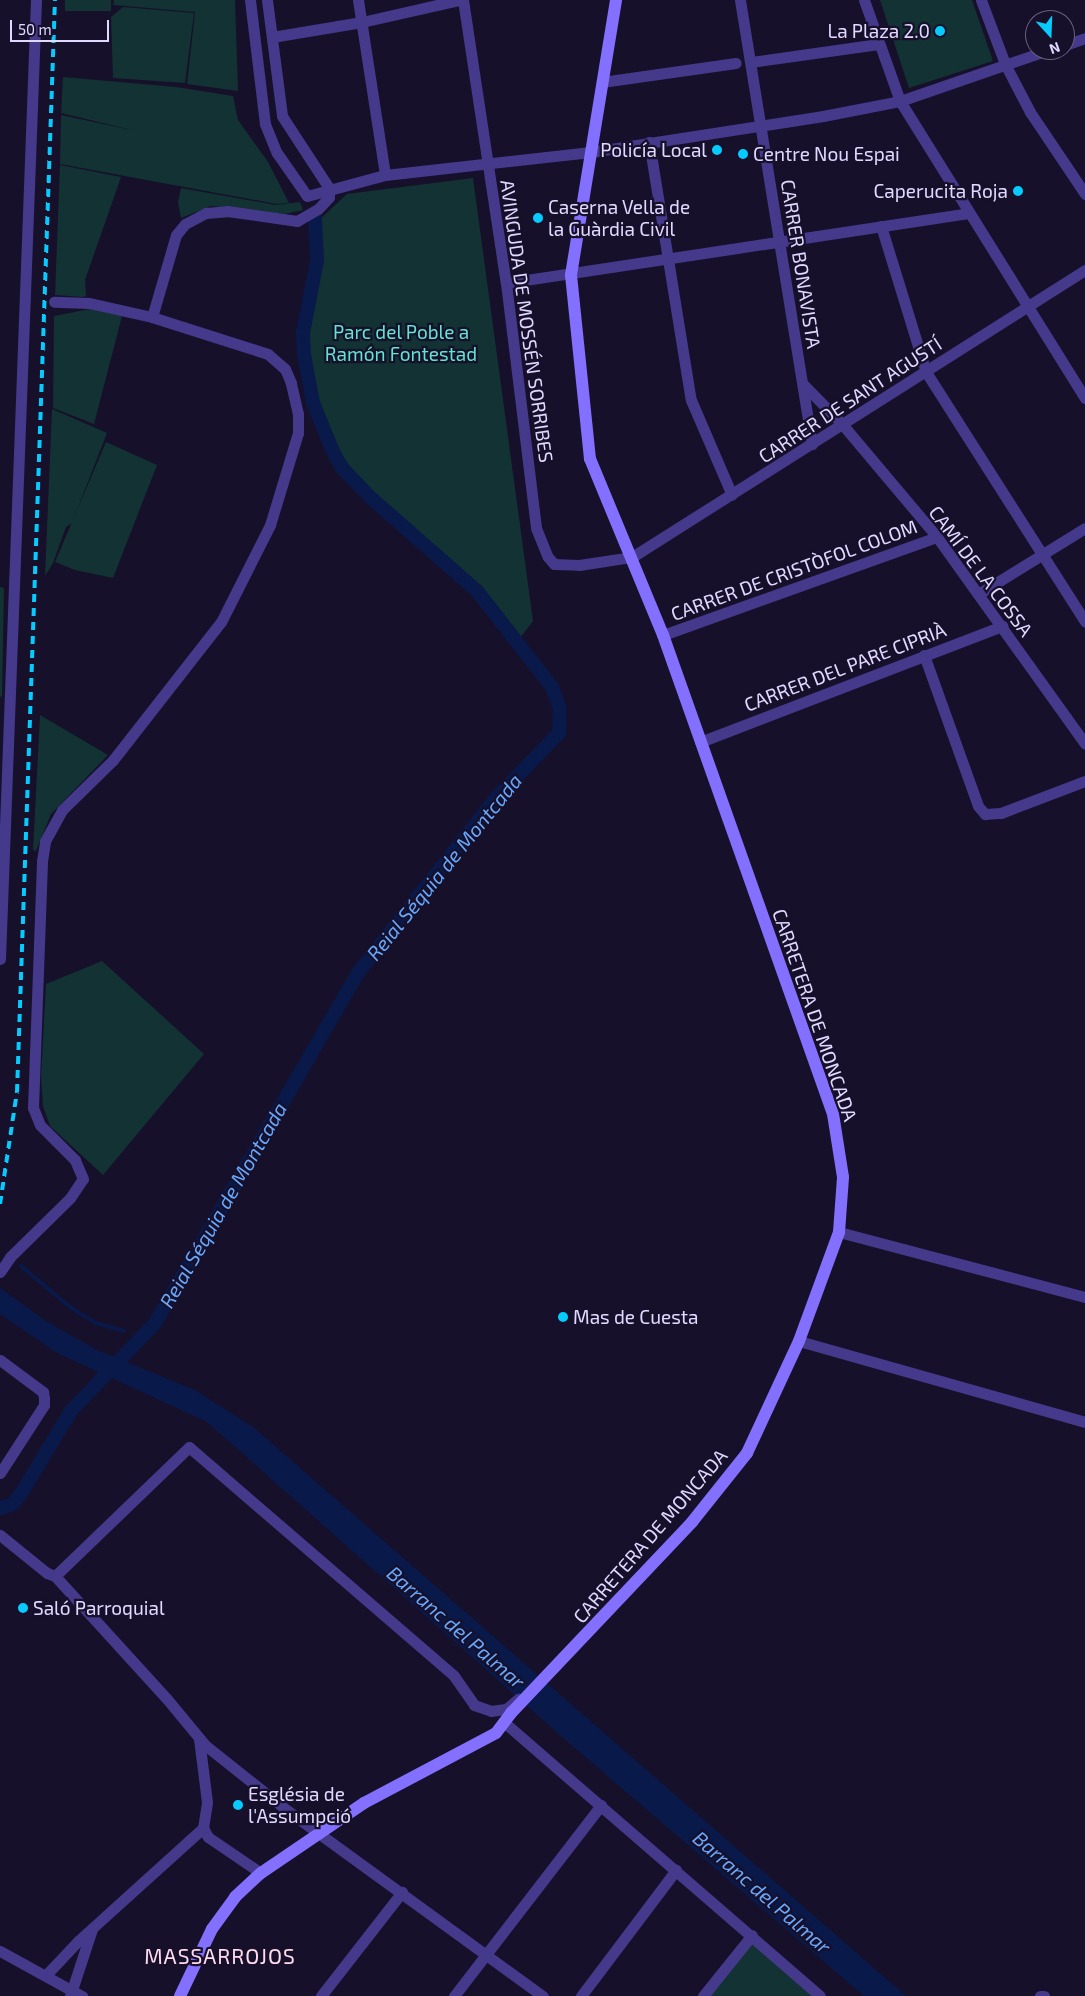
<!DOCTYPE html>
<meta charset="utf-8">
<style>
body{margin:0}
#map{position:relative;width:1085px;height:1996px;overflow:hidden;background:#17102a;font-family:"Exo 2",sans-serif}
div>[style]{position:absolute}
.green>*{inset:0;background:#123234}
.water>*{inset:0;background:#09194a}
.stream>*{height:4px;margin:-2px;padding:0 2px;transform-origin:2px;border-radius:2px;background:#09194a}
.canal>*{height:14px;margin:-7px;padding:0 7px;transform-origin:7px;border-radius:7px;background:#09194a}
.street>*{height:11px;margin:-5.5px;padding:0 5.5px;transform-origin:5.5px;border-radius:5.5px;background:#45398b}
.secondary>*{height:12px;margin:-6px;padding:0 6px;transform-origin:6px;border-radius:6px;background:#8370ff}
.rail>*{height:4px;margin-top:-2px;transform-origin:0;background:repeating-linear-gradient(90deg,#05cbff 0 8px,transparent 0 14px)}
.dots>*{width:14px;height:14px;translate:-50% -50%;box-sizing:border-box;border:2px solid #17102a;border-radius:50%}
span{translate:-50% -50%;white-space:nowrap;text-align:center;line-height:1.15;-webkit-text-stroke:4.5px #17102a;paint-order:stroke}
.poi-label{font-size:19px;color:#e1d9ff}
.right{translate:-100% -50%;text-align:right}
.left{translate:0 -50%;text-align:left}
.street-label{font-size:19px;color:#e1d9ff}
.park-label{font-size:19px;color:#5fe5d2}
.water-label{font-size:20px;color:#67a8ff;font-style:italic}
.quarter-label{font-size:21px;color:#ffdbee;letter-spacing:1px}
.north{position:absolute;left:1025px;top:10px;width:50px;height:50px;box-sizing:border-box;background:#17102a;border:1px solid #68607f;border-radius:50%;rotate:160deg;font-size:14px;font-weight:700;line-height:20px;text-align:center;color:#e1d9ff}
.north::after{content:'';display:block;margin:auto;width:18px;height:22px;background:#05cbff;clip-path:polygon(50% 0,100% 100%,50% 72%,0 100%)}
.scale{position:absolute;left:10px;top:20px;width:99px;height:22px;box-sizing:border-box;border:2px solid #e1d9ff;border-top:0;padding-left:6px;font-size:15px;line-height:18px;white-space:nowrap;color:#e1d9ff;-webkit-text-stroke:4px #17102a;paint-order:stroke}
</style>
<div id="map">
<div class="green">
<div style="clip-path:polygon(65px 0,111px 0,111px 11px,65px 11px)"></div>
<div style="clip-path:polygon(114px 0,235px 0,238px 91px,187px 84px,195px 12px,113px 5px)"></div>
<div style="clip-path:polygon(880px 0,972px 0,993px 61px,909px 88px)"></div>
<div style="clip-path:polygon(123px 7px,194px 13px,185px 83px,113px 78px,111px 17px)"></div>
<div style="clip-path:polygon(63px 77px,176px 87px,233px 96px,238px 120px,268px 162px,289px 203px,277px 204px,60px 164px,61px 115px,136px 131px,61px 113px)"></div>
<div style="clip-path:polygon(60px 165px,121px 177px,85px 280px,86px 296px,82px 297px,55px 295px)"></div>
<div style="clip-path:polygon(473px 178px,533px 621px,520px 638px,483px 590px,346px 467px,322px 419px,308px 357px,307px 332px,320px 262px,318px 221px,347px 194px)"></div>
<div style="clip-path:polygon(181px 188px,276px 205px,300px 202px,303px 210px,285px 214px,211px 206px,181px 218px,178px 202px)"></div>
<div style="clip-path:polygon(90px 309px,122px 316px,94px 424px,53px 408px,54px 316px)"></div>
<div style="clip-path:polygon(52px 409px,107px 433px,72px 523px,66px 527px,53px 563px,45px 576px)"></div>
<div style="clip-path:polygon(106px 442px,157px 465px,113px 578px,75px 570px,55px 562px)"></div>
<div style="clip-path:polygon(0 587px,4px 588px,2px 697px,0 696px)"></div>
<div style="clip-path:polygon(40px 715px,108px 755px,51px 814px,36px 851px,33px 850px)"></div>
<div style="clip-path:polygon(102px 961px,204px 1054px,103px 1175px,50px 1126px,43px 1106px,41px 1077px,46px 984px)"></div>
<div style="clip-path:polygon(753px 1938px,816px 1996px,703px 1996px)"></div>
</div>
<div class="water">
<div style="clip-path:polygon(0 1288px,46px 1321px,97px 1350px,195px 1390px,253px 1427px,906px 1996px,864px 1996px,562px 1737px,207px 1422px,57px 1353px,0 1314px)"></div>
</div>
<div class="stream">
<div style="left:21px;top:1266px;width:64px;rotate:39.9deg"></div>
<div style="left:70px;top:1307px;width:31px;rotate:32deg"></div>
<div style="left:96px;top:1323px;width:29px;rotate:16deg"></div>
</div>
<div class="canal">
<div style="left:1px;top:1508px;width:13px;rotate:-18deg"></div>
<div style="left:13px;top:1504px;width:15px;rotate:-53deg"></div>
<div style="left:22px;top:1492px;width:95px;rotate:-58.8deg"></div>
<div style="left:71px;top:1411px;width:122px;rotate:-46.3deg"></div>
<div style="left:155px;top:1323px;width:403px;rotate:-59.9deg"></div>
<div style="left:357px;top:974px;width:226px;rotate:-51.7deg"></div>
<div style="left:497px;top:797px;width:89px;rotate:-45.9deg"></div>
<div style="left:559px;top:733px;width:24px;rotate:-88deg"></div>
<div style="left:560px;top:709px;width:23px;rotate:-110deg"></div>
<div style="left:552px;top:687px;width:122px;rotate:-128deg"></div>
<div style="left:477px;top:591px;width:141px;rotate:-138.7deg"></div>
<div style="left:371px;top:498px;width:40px;rotate:-134deg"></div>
<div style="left:343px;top:469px;width:17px;rotate:-121deg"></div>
<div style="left:334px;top:454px;width:55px;rotate:-112.4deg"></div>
<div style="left:313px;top:403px;width:49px;rotate:-100.6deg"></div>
<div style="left:304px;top:355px;width:22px;rotate:-93deg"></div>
<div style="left:303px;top:333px;width:74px;rotate:-79.1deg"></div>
<div style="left:317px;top:260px;width:40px;rotate:-92.9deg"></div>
</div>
<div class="street">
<div style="left:250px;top:0;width:125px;rotate:83.1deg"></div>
<div style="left:265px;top:124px;width:31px;rotate:68deg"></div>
<div style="left:277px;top:153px;width:52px;rotate:55.1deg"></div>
<div style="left:307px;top:196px;width:81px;rotate:-15.1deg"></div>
<div style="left:385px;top:175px;width:207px;rotate:-6.4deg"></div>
<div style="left:591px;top:152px;width:235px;rotate:-8.8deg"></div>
<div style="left:823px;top:116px;width:78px;rotate:-11deg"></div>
<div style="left:900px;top:101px;width:350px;rotate:58.1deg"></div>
<div style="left:267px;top:0;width:117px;rotate:82.6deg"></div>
<div style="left:282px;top:116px;width:86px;rotate:56.9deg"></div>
<div style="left:358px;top:0;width:177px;rotate:81.2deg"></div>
<div style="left:463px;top:0;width:286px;rotate:81.4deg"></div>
<div style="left:506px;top:283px;width:247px;rotate:83deg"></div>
<div style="left:536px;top:528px;width:31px;rotate:68deg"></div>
<div style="left:548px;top:557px;width:9px;rotate:49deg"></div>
<div style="left:554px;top:564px;width:25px;rotate:2deg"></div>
<div style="left:579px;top:565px;width:54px;rotate:-8.6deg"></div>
<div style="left:632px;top:557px;width:536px;rotate:-32.36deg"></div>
<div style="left:740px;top:0;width:450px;rotate:80.8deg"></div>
<div style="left:864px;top:0;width:107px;rotate:70.4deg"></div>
<div style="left:900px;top:101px;width:157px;rotate:-19deg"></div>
<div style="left:981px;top:0;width:68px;rotate:69.4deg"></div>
<div style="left:1005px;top:64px;width:54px;rotate:62.5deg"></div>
<div style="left:1030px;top:112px;width:99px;rotate:56.1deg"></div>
<div style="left:272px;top:37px;width:91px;rotate:-9.5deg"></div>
<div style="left:362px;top:22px;width:99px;rotate:-12.8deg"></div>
<div style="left:1065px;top:45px;width:21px;rotate:-19deg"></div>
<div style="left:751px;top:62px;width:129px;rotate:-8deg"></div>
<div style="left:602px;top:82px;width:135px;rotate:-8.1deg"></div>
<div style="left:649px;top:142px;width:261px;rotate:80.8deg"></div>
<div style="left:691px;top:400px;width:103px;rotate:66.7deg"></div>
<div style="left:881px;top:226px;width:153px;rotate:72.9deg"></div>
<div style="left:926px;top:372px;width:296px;rotate:57.5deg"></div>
<div style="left:506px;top:283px;width:466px;rotate:-8.6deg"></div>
<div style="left:152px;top:317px;width:85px;rotate:-73.7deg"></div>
<div style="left:176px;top:235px;width:14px;rotate:-51deg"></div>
<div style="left:185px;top:224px;width:24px;rotate:-28deg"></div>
<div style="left:206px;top:213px;width:21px;rotate:-5deg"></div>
<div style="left:227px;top:211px;width:71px;rotate:8.1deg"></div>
<div style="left:297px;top:221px;width:24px;rotate:-30deg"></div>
<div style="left:318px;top:209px;width:16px;rotate:-47deg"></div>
<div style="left:329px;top:197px;width:9px;rotate:-90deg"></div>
<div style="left:804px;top:385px;width:54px;rotate:45.7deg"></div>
<div style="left:842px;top:424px;width:148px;rotate:49.9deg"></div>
<div style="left:937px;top:537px;width:254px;rotate:54.4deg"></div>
<div style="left:980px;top:593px;width:123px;rotate:-31.8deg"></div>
<div style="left:663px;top:635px;width:291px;rotate:-19.7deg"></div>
<div style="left:924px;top:655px;width:160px;rotate:70.3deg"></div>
<div style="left:978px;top:806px;width:11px;rotate:49deg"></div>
<div style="left:985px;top:814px;width:16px;rotate:-4deg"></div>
<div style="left:1001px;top:813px;width:90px;rotate:-20.9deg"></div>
<div style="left:700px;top:742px;width:324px;rotate:-21deg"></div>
<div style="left:0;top:959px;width:960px;rotate:-87.85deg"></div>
<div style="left:839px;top:1232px;width:254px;rotate:14.8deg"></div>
<div style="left:0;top:1272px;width:18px;rotate:-56deg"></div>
<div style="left:10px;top:1257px;width:84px;rotate:-44.5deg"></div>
<div style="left:70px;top:1198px;width:23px;rotate:-56deg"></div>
<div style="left:83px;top:1179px;width:21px;rotate:-113deg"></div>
<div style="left:75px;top:1160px;width:49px;rotate:-135deg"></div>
<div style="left:40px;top:1125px;width:18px;rotate:-112deg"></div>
<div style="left:33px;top:1108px;width:247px;rotate:-87.9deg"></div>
<div style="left:42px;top:861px;width:20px;rotate:-81deg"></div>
<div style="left:45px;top:841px;width:35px;rotate:-61deg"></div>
<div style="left:62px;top:810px;width:71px;rotate:-44.4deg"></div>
<div style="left:113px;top:760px;width:175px;rotate:-52deg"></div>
<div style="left:221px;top:622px;width:109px;rotate:-63.2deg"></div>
<div style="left:270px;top:525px;width:96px;rotate:-73.1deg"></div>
<div style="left:298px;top:433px;width:19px;rotate:-90deg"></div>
<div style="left:298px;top:414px;width:32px;rotate:-103deg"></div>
<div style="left:291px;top:383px;width:15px;rotate:-113deg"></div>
<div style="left:285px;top:369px;width:23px;rotate:-139deg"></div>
<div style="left:268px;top:354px;width:122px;rotate:-162.3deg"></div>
<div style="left:152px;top:317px;width:65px;rotate:-167.5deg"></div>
<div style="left:89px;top:303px;width:35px;rotate:-178deg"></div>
<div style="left:799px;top:1341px;width:297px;rotate:15.8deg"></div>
<div style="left:0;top:1360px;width:54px;rotate:36.7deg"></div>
<div style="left:43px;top:1392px;width:6px;rotate:81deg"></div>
<div style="left:44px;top:1398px;width:7px;rotate:90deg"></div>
<div style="left:44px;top:1405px;width:81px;rotate:122.9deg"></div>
<div style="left:0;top:1535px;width:60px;rotate:39deg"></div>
<div style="left:47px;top:1573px;width:9px;rotate:21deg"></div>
<div style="left:55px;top:1576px;width:166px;rotate:47.7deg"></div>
<div style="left:167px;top:1699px;width:60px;rotate:50.4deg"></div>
<div style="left:205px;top:1745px;width:106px;rotate:38.5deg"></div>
<div style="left:288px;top:1811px;width:315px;rotate:36deg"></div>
<div style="left:55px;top:1576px;width:186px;rotate:-43.9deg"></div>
<div style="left:189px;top:1447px;width:350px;rotate:40.8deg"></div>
<div style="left:454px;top:1676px;width:35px;rotate:55deg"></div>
<div style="left:474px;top:1705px;width:18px;rotate:19deg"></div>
<div style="left:491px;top:1711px;width:15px;rotate:-8deg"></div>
<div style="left:506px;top:1709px;width:16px;rotate:-40deg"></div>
<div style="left:506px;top:1724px;width:415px;rotate:40.9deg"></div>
<div style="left:203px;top:1828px;width:10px;rotate:61deg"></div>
<div style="left:208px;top:1837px;width:64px;rotate:34.2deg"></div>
<div style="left:0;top:1951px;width:94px;rotate:28.8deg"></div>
<div style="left:46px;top:1975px;width:47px;rotate:-46.7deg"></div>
<div style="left:78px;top:1941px;width:169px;rotate:-42.1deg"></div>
<div style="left:203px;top:1828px;width:26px;rotate:-81deg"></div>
<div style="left:207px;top:1802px;width:64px;rotate:-97.2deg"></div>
<div style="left:70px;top:1996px;width:71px;rotate:-71.8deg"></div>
<div style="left:321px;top:1996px;width:132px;rotate:-52.1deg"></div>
<div style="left:454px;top:1996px;width:241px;rotate:-52.4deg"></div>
<div style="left:581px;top:1996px;width:158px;rotate:-53deg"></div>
<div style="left:703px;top:1996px;width:78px;rotate:-51.2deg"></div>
<div style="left:1040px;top:1996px;width:4px"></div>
</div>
<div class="secondary">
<div style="left:180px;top:1996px;width:74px;rotate:-64.5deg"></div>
<div style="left:212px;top:1929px;width:39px;rotate:-54deg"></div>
<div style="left:235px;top:1897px;width:35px;rotate:-43deg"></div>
<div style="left:261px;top:1873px;width:125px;rotate:-34.2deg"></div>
<div style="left:364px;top:1803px;width:149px;rotate:-27.9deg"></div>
<div style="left:496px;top:1733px;width:25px;rotate:-53deg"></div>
<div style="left:511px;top:1713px;width:263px;rotate:-46.5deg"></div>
<div style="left:692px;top:1522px;width:88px;rotate:-51.4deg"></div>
<div style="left:747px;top:1453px;width:123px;rotate:-65.1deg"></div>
<div style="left:799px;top:1341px;width:116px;rotate:-69.8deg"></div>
<div style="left:839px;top:1232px;width:55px;rotate:-85.8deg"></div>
<div style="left:843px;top:1177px;width:64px;rotate:-99deg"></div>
<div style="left:833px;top:1114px;width:508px;rotate:-109.54deg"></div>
<div style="left:663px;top:635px;width:191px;rotate:-112.5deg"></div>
<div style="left:590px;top:459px;width:185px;rotate:-95.9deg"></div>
<div style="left:571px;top:275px;width:279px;rotate:-80.7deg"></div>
</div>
<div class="rail">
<div style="left:0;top:1204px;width:113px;rotate:-81.4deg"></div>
<div style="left:17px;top:1092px;width:1093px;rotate:-88.01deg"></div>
</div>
<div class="dots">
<div style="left:940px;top:31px;background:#05cbff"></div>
<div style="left:717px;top:150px;background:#05cbff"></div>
<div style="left:743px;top:154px;background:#05cbff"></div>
<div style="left:1018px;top:191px;background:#05cbff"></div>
<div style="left:538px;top:218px;background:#05cbff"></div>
<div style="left:563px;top:1317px;background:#05cbff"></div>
<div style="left:23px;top:1608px;background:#05cbff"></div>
<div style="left:238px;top:1805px;background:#05cbff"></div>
</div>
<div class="poi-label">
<span class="right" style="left:930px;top:31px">La Plaza 2.0</span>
<span class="right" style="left:707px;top:150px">Policía Local</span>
<span class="left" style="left:753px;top:154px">Centre Nou Espai</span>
<span class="right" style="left:1008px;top:191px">Caperucita Roja</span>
<span class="left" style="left:548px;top:218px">Caserna Vella de<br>la Guàrdia Civil</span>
<span class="left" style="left:573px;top:1317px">Mas de Cuesta</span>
<span class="left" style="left:33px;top:1608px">Saló Parroquial</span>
<span class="left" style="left:248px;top:1805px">Església de<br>l'Assumpció</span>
</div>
<div class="street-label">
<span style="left:801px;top:264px;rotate:81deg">CARRER BONAVISTA</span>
<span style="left:527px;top:321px;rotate:82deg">AVINGUDA DE MOSSÉN SORRIBES</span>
<span style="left:850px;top:400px;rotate:-33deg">CARRER DE SANT AGUSTÍ</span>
<span style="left:794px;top:570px;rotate:-20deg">CARRER DE CRISTÒFOL COLOM</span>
<span style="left:981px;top:571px;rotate:53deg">CAMÍ DE LA COSSA</span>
<span style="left:845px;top:667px;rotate:-21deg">CARRER DEL PARE CIPRIÀ</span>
<span style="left:815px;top:1015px;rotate:71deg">CARRETERA DE MONCADA</span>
<span style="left:650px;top:1536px;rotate:-49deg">CARRETERA DE MONCADA</span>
</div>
<div class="park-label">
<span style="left:401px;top:343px">Parc del Poble a<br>Ramón Fontestad</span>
</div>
<div class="water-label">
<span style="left:444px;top:867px;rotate:-51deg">Reial Séquia de Montcada</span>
<span style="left:223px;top:1205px;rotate:-60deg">Reial Séquia de Montcada</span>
<span style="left:456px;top:1627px;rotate:41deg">Barranc del Palmar</span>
<span style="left:762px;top:1892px;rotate:41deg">Barranc del Palmar</span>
</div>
<div class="quarter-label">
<span style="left:220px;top:1956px">MASSARROJOS</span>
</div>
<div class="north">N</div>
<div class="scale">50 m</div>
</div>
